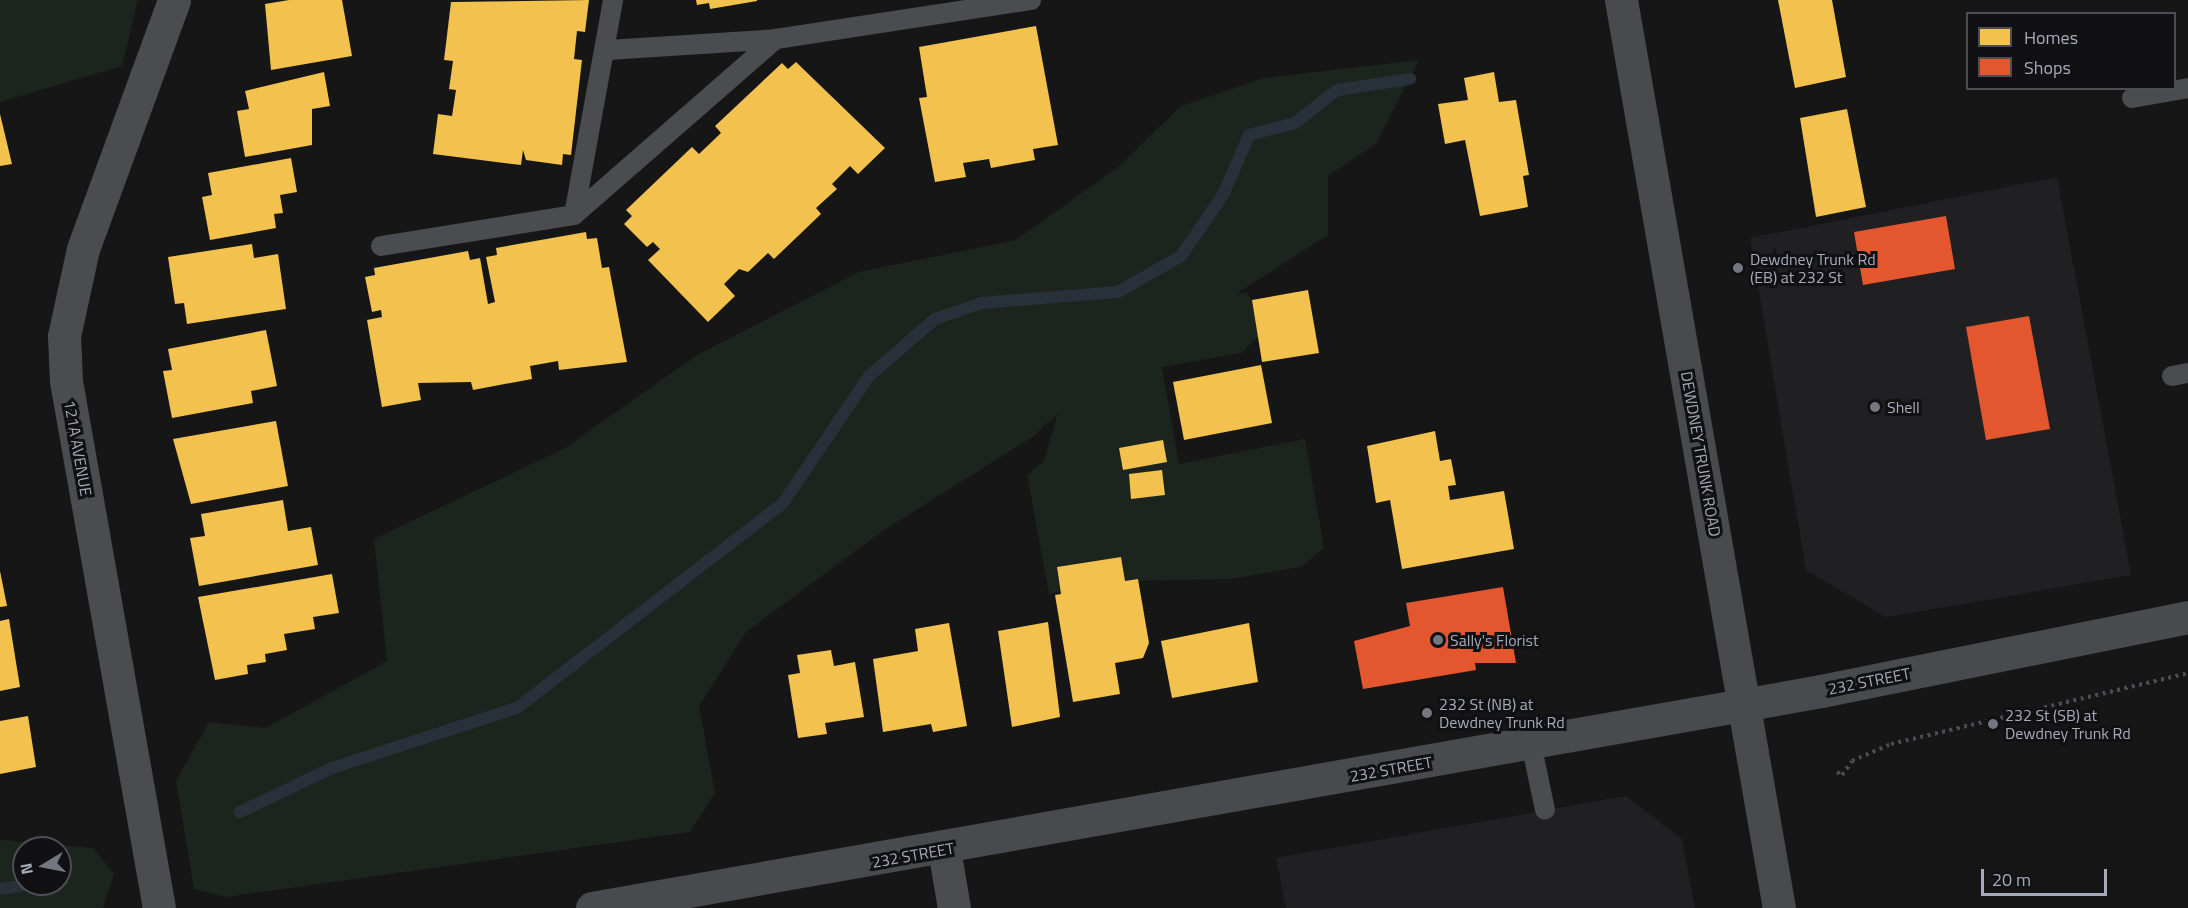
<!DOCTYPE html>
<style>
body{margin:0}
#map{position:relative;width:2188px;height:908px;overflow:hidden;background:#161617;font-family:"Titillium Web",sans-serif}
div>[style]{position:absolute}
.built>*{inset:0;background:#202023}
.green>*{inset:0;background:#1c241e}
.homes>*{inset:0;background:#f2c14e}
.shops>*{inset:0;background:#e4572e}
.stream>*{height:12px;margin:-6px;padding:0 6px;transform-origin:6px;border-radius:6px;background:#28313a}
.path>*{height:4px;margin-top:-2px;transform-origin:0;background:repeating-linear-gradient(90deg,#4c4d51 0 3px,transparent 0 7.5px)}
.lane>*{height:20px;margin:-10px;padding:0 10px;transform-origin:10px;border-radius:10px;background:#4a4c50}
.street>*{height:33px;margin:-16.5px;padding:0 16.5px;transform-origin:16.5px;border-radius:16.5px;background:#4a4c50}
.secondary>*{height:33px;margin:-16.5px;padding:0 16.5px;transform-origin:16.5px;border-radius:16.5px;background:#484a4e}
.dots>*{width:16px;height:16px;translate:-50% -50%;box-sizing:border-box;border:3px solid #111013;border-radius:50%}
span{translate:-50% -50%;white-space:nowrap;text-align:center;line-height:1.15;-webkit-text-stroke:6px #111013;paint-order:stroke}
.poi-label{font-size:16px;color:#a6abb9}
.left{translate:0 -50%;text-align:left}
.street-label{font-size:16px;color:#a6abb9}
.legend{position:absolute;left:1966px;top:12px;width:210px;height:78px;box-sizing:border-box;background:#111013;border:2px solid #4d4e55;margin:0;padding:8px 10px;list-style:none;font-size:18px;color:#a6abb9}
.legend li{display:flex;align-items:center;gap:12px;height:30px}
.legend b{width:30px;border:2px solid #4d4e55}
.north{position:absolute;left:12px;top:836px;width:60px;height:60px;box-sizing:border-box;background:#111013;border:2px solid #4d4e55;border-radius:50%;rotate:260deg;font-size:16px;font-weight:700;line-height:24px;text-align:center;color:#a6abb9}
.north::after{content:'';display:block;margin:auto;width:21px;height:27px;background:#747780;clip-path:polygon(50% 0,100% 100%,50% 72%,0 100%)}
.scale{position:absolute;left:1981px;top:869px;width:126px;height:27px;box-sizing:border-box;border:3px solid #a6abb9;border-top:0;padding-left:8px;font-size:18px;line-height:21px;white-space:nowrap;color:#a6abb9;-webkit-text-stroke:4px #111013;paint-order:stroke}
</style>
<div id="map">
<div class="built">
<div style="clip-path:polygon(2057px 177px,2131px 575px,1886px 617px,1806px 570px,1750px 238px)"></div>
<div style="clip-path:polygon(1626px 796px,1682px 839px,1695px 908px,1286px 908px,1276px 858px)"></div>
</div>
<div class="green">
<div style="clip-path:polygon(0 0,138px 0,122px 66px,0 102px)"></div>
<div style="clip-path:polygon(1419px 60px,1376px 144px,1328px 176px,1328px 235px,1236px 294px,1246px 292px,1252px 300px,1259px 336px,1241px 353px,1162px 367px,1179px 464px,1305px 439px,1324px 548px,1301px 567px,1230px 579px,1125px 581px,1120px 557px,1057px 567px,1060px 591px,1049px 594px,1027px 475px,1044px 461px,1058px 413px,1034px 436px,884px 530px,746px 632px,699px 706px,715px 793px,690px 832px,226px 897px,194px 889px,176px 781px,209px 722px,266px 728px,387px 661px,374px 539px,565px 448px,697px 355px,859px 272px,1016px 240px,1118px 167px,1181px 106px,1264px 78px)"></div>
<div style="clip-path:polygon(evenodd,0 840px,93px 848px,114px 874px,103px 908px,0 908px,0 840px,24px 848px,60px 848px,60px 884px,24px 884px,24px 848px)"></div>
</div>
<div class="homes">
<div style="clip-path:polygon(289px 0,342px 0,352px 56px,271px 70px,265px 4px)"></div>
<div style="clip-path:polygon(589px 0,585px 32px,577px 31px,574px 59px,582px 60px,571px 155px,563px 154px,562px 165px,526px 160px,523px 150px,521px 165px,433px 154px,438px 114px,452px 116px,456px 90px,449px 89px,453px 61px,444px 60px,451px 2px)"></div>
<div style="clip-path:polygon(696px 0,757px 0,757px 1px,710px 9px,709px 3px,697px 5px)"></div>
<div style="clip-path:polygon(1778px 0,1832px 0,1846px 77px,1795px 88px)"></div>
<div style="clip-path:polygon(1036px 26px,1058px 145px,1033px 149px,1035px 160px,991px 168px,989px 159px,963px 163px,966px 177px,935px 182px,919px 98px,927px 97px,919px 47px)"></div>
<div style="clip-path:polygon(796px 62px,885px 148px,858px 174px,850px 166px,832px 184px,837px 189px,816px 208px,821px 214px,774px 259px,768px 253px,748px 272px,739px 269px,724px 284px,735px 296px,708px 322px,648px 260px,660px 249px,653px 242px,647px 247px,624px 224px,632px 216px,626px 210px,692px 147px,699px 154px,721px 133px,715px 126px,782px 63px,788px 69px)"></div>
<div style="clip-path:polygon(324px 72px,330px 106px,312px 109px,312px 145px,245px 157px,237px 111px,249px 109px,245px 91px)"></div>
<div style="clip-path:polygon(1494px 72px,1499px 102px,1516px 100px,1529px 175px,1523px 176px,1528px 207px,1480px 216px,1465px 140px,1445px 144px,1438px 104px,1468px 100px,1464px 78px)"></div>
<div style="clip-path:polygon(1847px 109px,1866px 207px,1816px 217px,1800px 118px)"></div>
<div style="clip-path:polygon(0 114px,12px 164px,0 166px)"></div>
<div style="clip-path:polygon(291px 158px,297px 192px,280px 195px,283px 213px,274px 214px,276px 228px,210px 240px,202px 197px,212px 195px,208px 173px)"></div>
<div style="clip-path:polygon(586px 232px,587px 239px,597px 238px,602px 268px,609px 267px,627px 362px,559px 370px,558px 361px,530px 366px,532px 379px,473px 390px,471px 382px,418px 383px,421px 400px,382px 407px,367px 320px,382px 317px,381px 310px,372px 312px,365px 277px,375px 275px,374px 268px,468px 251px,470px 260px,480px 258px,488px 304px,495px 302px,486px 257px,497px 255px,496px 248px)"></div>
<div style="clip-path:polygon(252px 244px,254px 258px,278px 254px,286px 309px,187px 324px,184px 303px,175px 304px,168px 257px)"></div>
<div style="clip-path:polygon(1308px 290px,1319px 353px,1262px 362px,1252px 300px)"></div>
<div style="clip-path:polygon(266px 330px,277px 386px,251px 391px,253px 403px,172px 418px,163px 371px,172px 370px,168px 349px)"></div>
<div style="clip-path:polygon(1261px 365px,1272px 423px,1184px 440px,1173px 382px)"></div>
<div style="clip-path:polygon(276px 421px,288px 486px,191px 504px,173px 439px)"></div>
<div style="clip-path:polygon(1435px 431px,1440px 461px,1451px 459px,1456px 485px,1448px 486px,1450px 500px,1504px 491px,1514px 549px,1402px 569px,1390px 500px,1376px 503px,1367px 446px)"></div>
<div style="clip-path:polygon(1163px 440px,1167px 462px,1123px 470px,1119px 448px)"></div>
<div style="clip-path:polygon(1162px 470px,1165px 495px,1131px 499px,1129px 474px)"></div>
<div style="clip-path:polygon(283px 500px,288px 531px,311px 527px,318px 565px,199px 586px,190px 538px,205px 536px,201px 514px)"></div>
<div style="clip-path:polygon(1121px 557px,1125px 581px,1138px 579px,1149px 643px,1143px 658px,1115px 663px,1120px 694px,1073px 702px,1055px 595px,1061px 594px,1057px 567px)"></div>
<div style="clip-path:polygon(0 571px,7px 606px,0 607px)"></div>
<div style="clip-path:polygon(332px 574px,339px 613px,313px 617px,315px 629px,284px 634px,287px 650px,265px 654px,266px 662px,247px 665px,248px 674px,215px 680px,198px 597px)"></div>
<div style="clip-path:polygon(9px 619px,20px 687px,0 691px,0 621px)"></div>
<div style="clip-path:polygon(1048px 622px,1060px 717px,1012px 727px,998px 631px)"></div>
<div style="clip-path:polygon(949px 623px,967px 726px,933px 732px,931px 724px,883px 732px,873px 659px,918px 651px,915px 629px)"></div>
<div style="clip-path:polygon(1249px 623px,1258px 682px,1172px 698px,1161px 641px)"></div>
<div style="clip-path:polygon(831px 650px,834px 666px,855px 662px,864px 717px,825px 723px,827px 734px,798px 738px,788px 675px,800px 673px,797px 655px)"></div>
<div style="clip-path:polygon(28px 716px,36px 767px,0 774px,0 721px)"></div>
</div>
<div class="shops">
<div style="clip-path:polygon(1946px 216px,1955px 269px,1863px 285px,1854px 232px)"></div>
<div style="clip-path:polygon(2029px 316px,2050px 429px,1986px 440px,1966px 327px)"></div>
<div style="clip-path:polygon(1503px 587px,1516px 663px,1475px 663px,1476px 670px,1363px 689px,1354px 641px,1410px 626px,1406px 603px)"></div>
</div>
<div class="stream">
<div style="left:240px;top:812px;width:102px;rotate:-25.6deg"></div>
<div style="left:332px;top:768px;width:194px;rotate:-18deg"></div>
<div style="left:517px;top:708px;width:336px;rotate:-37.6deg"></div>
<div style="left:783px;top:503px;width:153px;rotate:-55.9deg"></div>
<div style="left:869px;top:376px;width:87px;rotate:-40.8deg"></div>
<div style="left:935px;top:319px;width:50px;rotate:-18.8deg"></div>
<div style="left:982px;top:303px;width:136px;rotate:-4.6deg"></div>
<div style="left:1118px;top:292px;width:73px;rotate:-29.7deg"></div>
<div style="left:1181px;top:256px;width:74px;rotate:-55.5deg"></div>
<div style="left:1223px;top:195px;width:65px;rotate:-66.6deg"></div>
<div style="left:1249px;top:135px;width:48px;rotate:-14.6deg"></div>
<div style="left:1295px;top:123px;width:53px;rotate:-38.2deg"></div>
<div style="left:1337px;top:90px;width:74px;rotate:-8.6deg"></div>
<div style="left:0;top:889px;width:30px;rotate:-9deg"></div>
</div>
<div class="path">
<div style="left:1837px;top:772px;width:6px;rotate:31deg"></div>
<div style="left:1842px;top:775px;width:17px;rotate:-54deg"></div>
<div style="left:1852px;top:761px;width:43px;rotate:-23.6deg"></div>
<div style="left:1891px;top:744px;width:305px;rotate:-13.4deg"></div>
</div>
<div class="lane">
<div style="left:608px;top:50px;width:168px;rotate:-3.7deg"></div>
<div style="left:776px;top:39px;width:258px;rotate:-8.7deg"></div>
<div style="left:2132px;top:98px;width:57px;rotate:-10.1deg"></div>
<div style="left:574px;top:215px;width:268px;rotate:-41.1deg"></div>
<div style="left:381px;top:246px;width:195px;rotate:-9.1deg"></div>
<div style="left:574px;top:215px;width:219px;rotate:-79.7deg"></div>
<div style="left:2172px;top:376px;width:16px;rotate:-11deg"></div>
<div style="left:1531px;top:743px;width:68px;rotate:78.2deg"></div>
</div>
<div class="street">
<div style="left:944px;top:849px;width:60px;rotate:80.4deg"></div>
<div style="left:159px;top:908px;width:535px;rotate:-100.01deg"></div>
<div style="left:66px;top:381px;width:45px;rotate:-92.5deg"></div>
<div style="left:64px;top:336px;width:89px;rotate:-77.7deg"></div>
<div style="left:83px;top:249px;width:265px;rotate:-69.9deg"></div>
</div>
<div class="secondary">
<div style="left:1621px;top:0;width:922px;rotate:80.13deg"></div>
<div style="left:592px;top:908px;width:1248px;rotate:-10.01deg"></div>
<div style="left:1821px;top:691px;width:374px;rotate:-11.4deg"></div>
</div>
<div class="dots">
<div style="left:1738px;top:268px;background:#747780"></div>
<div style="left:1875px;top:407px;background:#747780"></div>
<div style="left:1438px;top:640px;background:#747780"></div>
<div style="left:1427px;top:713px;background:#747780"></div>
<div style="left:1993px;top:724px;background:#747780"></div>
</div>
<div class="poi-label">
<span class="left" style="left:1750px;top:268px">Dewdney Trunk Rd<br>(EB) at 232 St</span>
<span class="left" style="left:1887px;top:407px">Shell</span>
<span class="left" style="left:1450px;top:640px">Sally's Florist</span>
<span class="left" style="left:1439px;top:713px">232 St (NB) at<br>Dewdney Trunk Rd</span>
<span class="left" style="left:2005px;top:724px">232 St (SB) at<br>Dewdney Trunk Rd</span>
</div>
<div class="street-label">
<span style="left:78px;top:448px;rotate:80deg">121A AVENUE</span>
<span style="left:1701px;top:454px;rotate:80deg">DEWDNEY TRUNK ROAD</span>
<span style="left:1869px;top:681px;rotate:-11deg">232 STREET</span>
<span style="left:1391px;top:769px;rotate:-10deg">232 STREET</span>
<span style="left:913px;top:855px;rotate:-10deg">232 STREET</span>
</div>
<ul class="legend">
<li><b style="height:16px;background:#f2c14e"></b>Homes</li>
<li><b style="height:16px;background:#e4572e"></b>Shops</li>
</ul>
<div class="north">N</div>
<div class="scale">20 m</div>
</div>
